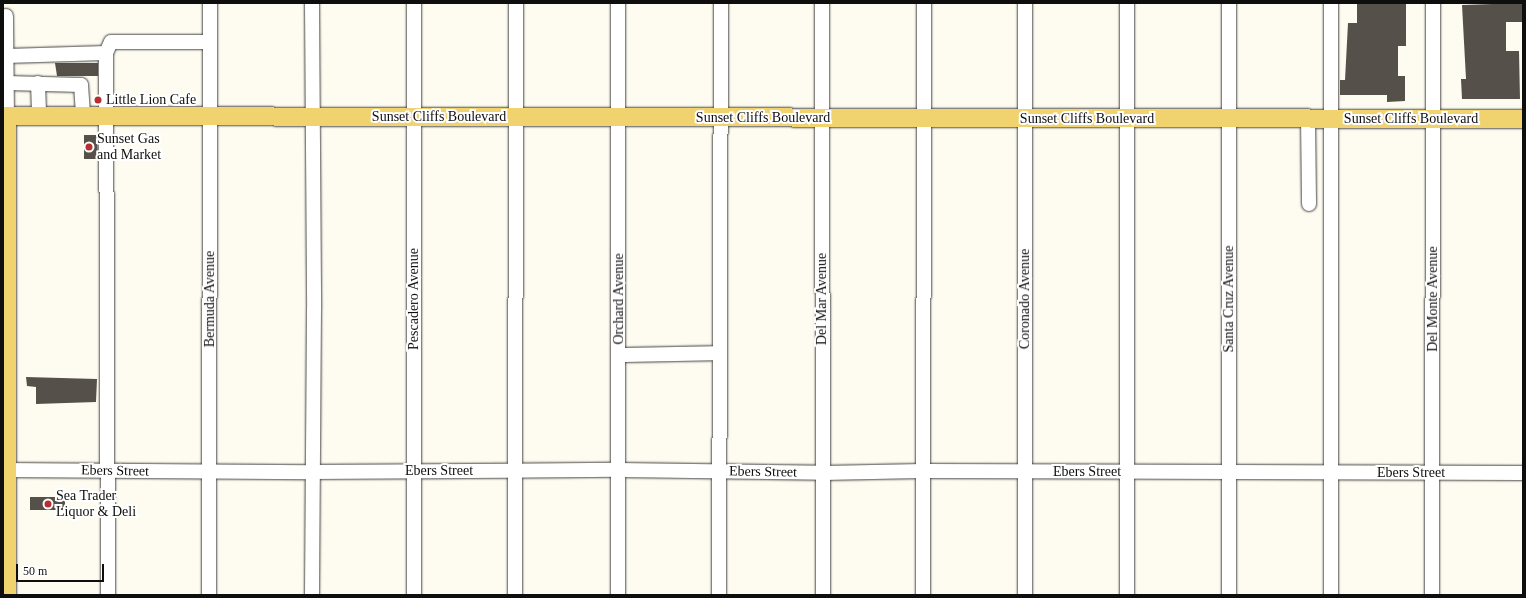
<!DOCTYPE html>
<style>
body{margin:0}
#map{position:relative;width:1526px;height:598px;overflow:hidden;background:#fefcf0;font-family:Georgia,serif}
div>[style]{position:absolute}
.building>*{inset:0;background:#56504b}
.roads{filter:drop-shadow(0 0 1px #414141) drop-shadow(0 0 1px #414141)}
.minor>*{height:14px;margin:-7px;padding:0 7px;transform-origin:7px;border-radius:7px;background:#fff}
.major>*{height:18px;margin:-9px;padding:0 9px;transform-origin:9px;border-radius:9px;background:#f0d36e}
.dots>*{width:11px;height:11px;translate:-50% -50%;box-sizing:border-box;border:2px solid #fff;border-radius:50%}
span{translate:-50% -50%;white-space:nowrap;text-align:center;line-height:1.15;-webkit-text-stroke:4px #fff;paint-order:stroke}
.poi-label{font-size:14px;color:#0e0e0e}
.left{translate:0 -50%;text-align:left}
.street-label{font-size:14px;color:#0e0e0e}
.frame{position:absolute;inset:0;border:4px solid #0e0e0e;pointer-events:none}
.scale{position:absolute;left:16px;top:564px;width:88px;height:18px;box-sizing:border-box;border:2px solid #0e0e0e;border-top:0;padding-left:5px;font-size:12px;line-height:14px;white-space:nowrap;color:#0e0e0e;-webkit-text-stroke:3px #fff;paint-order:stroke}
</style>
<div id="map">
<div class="building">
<div style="clip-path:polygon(1357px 3px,1406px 3px,1406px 46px,1398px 46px,1398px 76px,1405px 76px,1405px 101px,1387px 102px,1387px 95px,1340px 95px,1340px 80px,1345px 80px,1348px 23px,1357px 23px)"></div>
<div style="clip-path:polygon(1523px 3px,1523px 22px,1506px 22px,1506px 51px,1519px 51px,1520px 99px,1462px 99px,1461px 79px,1466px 79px,1462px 5px)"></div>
<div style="clip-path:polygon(55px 63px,98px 63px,98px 76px,57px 76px)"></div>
<div style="clip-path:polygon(84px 135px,97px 135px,98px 159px,84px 159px)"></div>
<div style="clip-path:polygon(26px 377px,97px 379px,96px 402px,36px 404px,36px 387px,27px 386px)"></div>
<div style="clip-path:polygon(30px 497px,65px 497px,65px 510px,30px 510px)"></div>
</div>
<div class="roads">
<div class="minor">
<div style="left:312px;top:3px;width:306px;rotate:89.6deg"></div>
<div style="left:314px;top:309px;width:286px;rotate:90.4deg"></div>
<div style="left:822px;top:3px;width:592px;rotate:89.9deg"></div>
<div style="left:1025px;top:3px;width:592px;rotate:90deg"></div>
<div style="left:1127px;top:3px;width:592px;rotate:90deg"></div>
<div style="left:1229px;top:3px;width:592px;rotate:90deg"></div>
<div style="left:106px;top:53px;width:542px;rotate:89.79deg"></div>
<div style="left:6px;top:56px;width:100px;rotate:-1.7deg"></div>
<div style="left:106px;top:53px;width:12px;rotate:-66deg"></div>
<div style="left:111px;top:42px;width:99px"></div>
<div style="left:7px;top:83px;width:74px;rotate:1.5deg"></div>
<div style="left:81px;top:85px;width:31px;rotate:86deg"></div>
<div style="left:38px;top:83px;width:33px;rotate:88deg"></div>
<div style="left:3px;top:116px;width:4px"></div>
<div style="left:7px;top:116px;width:100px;rotate:-90.6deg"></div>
<div style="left:1308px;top:119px;width:85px;rotate:89.3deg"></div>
<div style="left:619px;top:355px;width:100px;rotate:-1.1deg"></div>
<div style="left:3px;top:470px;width:309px;rotate:0.4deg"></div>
<div style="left:312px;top:472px;width:307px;rotate:-0.4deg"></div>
<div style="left:619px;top:470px;width:204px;rotate:0.8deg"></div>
<div style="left:823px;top:473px;width:99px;rotate:-1.2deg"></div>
<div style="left:922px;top:471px;width:601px;rotate:0.19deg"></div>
<div style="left:209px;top:595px;width:592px;rotate:-89.9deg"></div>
<div style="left:414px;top:595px;width:592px;rotate:-90deg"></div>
<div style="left:515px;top:595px;width:592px;rotate:-89.9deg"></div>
<div style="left:618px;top:595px;width:592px;rotate:-90deg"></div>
<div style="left:719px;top:595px;width:592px;rotate:-89.81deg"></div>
<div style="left:923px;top:595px;width:592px;rotate:-89.9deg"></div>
<div style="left:1331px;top:595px;width:592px;rotate:-90deg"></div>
<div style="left:1432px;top:595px;width:592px;rotate:-89.9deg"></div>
</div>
<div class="major">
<div style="left:7px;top:595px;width:479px;rotate:-90deg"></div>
<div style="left:7px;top:116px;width:1516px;rotate:0.11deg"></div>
</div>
</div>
<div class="dots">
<div style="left:98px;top:100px;background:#b62e32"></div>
<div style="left:89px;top:147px;background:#b62e32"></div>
<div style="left:48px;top:504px;background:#b62e32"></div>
</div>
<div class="poi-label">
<span class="left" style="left:106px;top:100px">Little Lion Cafe</span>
<span class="left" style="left:97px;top:147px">Sunset Gas<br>and Market</span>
<span class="left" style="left:56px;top:504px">Sea Trader<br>Liquor &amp; Deli</span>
</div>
<div class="street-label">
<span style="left:439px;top:117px">Sunset Cliffs Boulevard</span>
<span style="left:763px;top:118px">Sunset Cliffs Boulevard</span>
<span style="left:1087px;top:119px">Sunset Cliffs Boulevard</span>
<span style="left:1411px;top:119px">Sunset Cliffs Boulevard</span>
<span style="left:210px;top:299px;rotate:-90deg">Bermuda Avenue</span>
<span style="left:414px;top:299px;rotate:-90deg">Pescadero Avenue</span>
<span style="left:619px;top:299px;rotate:-90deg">Orchard Avenue</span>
<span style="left:822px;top:299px;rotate:-90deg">Del Mar Avenue</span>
<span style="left:1025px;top:299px;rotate:-90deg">Coronado Avenue</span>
<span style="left:1229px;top:299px;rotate:-90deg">Santa Cruz Avenue</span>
<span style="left:1433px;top:299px;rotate:-90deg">Del Monte Avenue</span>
<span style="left:115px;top:471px;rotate:1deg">Ebers Street</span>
<span style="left:439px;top:471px">Ebers Street</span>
<span style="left:763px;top:472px;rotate:1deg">Ebers Street</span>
<span style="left:1087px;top:472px">Ebers Street</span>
<span style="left:1411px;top:473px">Ebers Street</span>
</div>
<div class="frame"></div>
<div class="scale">50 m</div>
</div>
